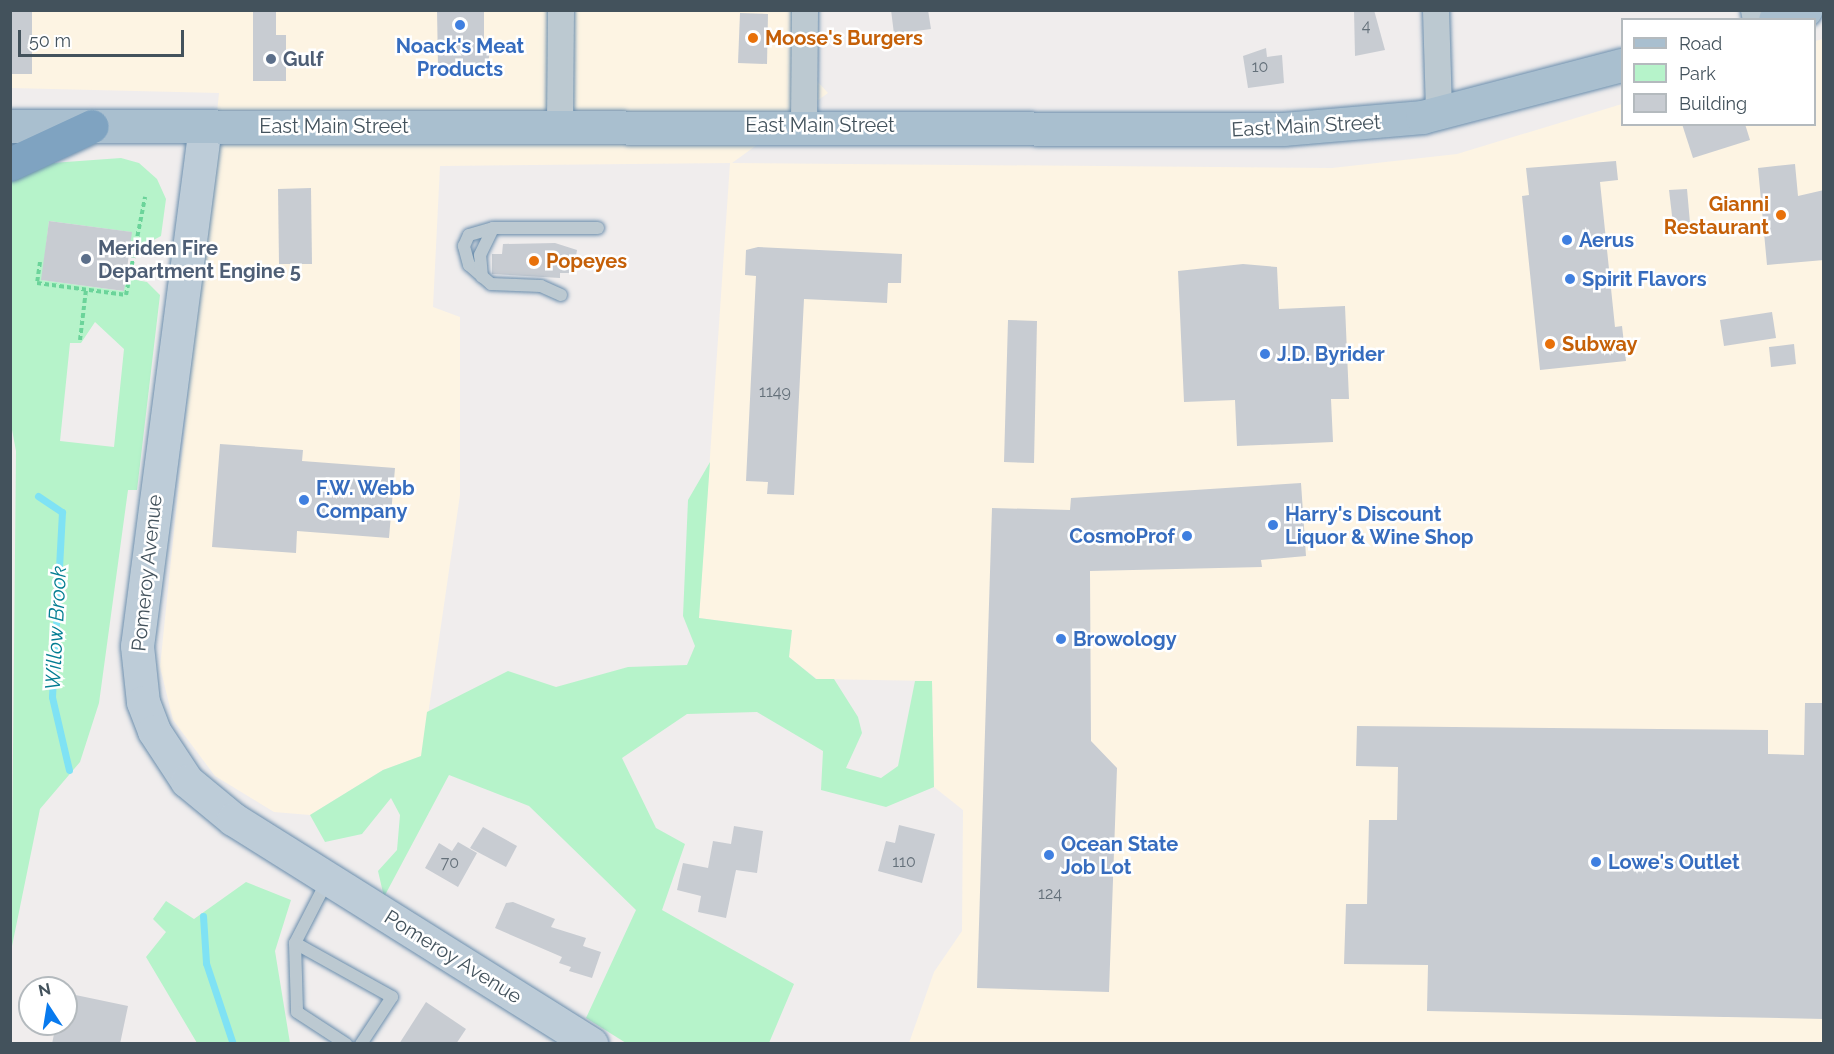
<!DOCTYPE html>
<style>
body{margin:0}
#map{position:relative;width:1834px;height:1054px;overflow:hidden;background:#f0eded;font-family:Raleway,sans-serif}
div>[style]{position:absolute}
.commercial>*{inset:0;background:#fdf4e3}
.green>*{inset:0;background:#b6f3ca}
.stream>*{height:7px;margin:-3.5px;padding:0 3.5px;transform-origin:3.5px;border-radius:3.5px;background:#7fe2f4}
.building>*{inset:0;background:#c8ccd2}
.path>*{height:4px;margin-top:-2px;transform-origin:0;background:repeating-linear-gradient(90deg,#6bd49a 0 4.5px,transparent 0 7.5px)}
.roads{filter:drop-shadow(0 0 2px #6b8ead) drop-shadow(0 0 2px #6b8ead)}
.service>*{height:12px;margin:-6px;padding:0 6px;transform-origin:6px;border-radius:6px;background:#bcc9d1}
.minor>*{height:26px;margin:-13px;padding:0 13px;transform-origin:13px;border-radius:13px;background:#bcc9d1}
.secondary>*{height:33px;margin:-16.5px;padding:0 16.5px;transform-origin:16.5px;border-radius:16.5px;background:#bdccd8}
.primary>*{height:33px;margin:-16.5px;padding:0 16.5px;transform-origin:16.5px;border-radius:16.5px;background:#a9bfcf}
.motorway>*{height:33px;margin:-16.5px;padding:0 16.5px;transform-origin:16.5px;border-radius:16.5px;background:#7fa3c1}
.dots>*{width:16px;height:16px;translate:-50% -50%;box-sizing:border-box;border:3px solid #fff;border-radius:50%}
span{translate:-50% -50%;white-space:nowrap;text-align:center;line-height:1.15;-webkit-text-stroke:5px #fff;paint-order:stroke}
.number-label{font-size:16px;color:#64707a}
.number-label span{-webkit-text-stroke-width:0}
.food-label{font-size:20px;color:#c56008;font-weight:700}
.left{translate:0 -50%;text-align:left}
.right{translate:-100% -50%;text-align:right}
.shop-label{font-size:20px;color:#366cbe;font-weight:700}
.service-label{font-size:20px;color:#4e5e75;font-weight:700}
.street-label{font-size:20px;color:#43525c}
.water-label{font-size:21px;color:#037d92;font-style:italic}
.frame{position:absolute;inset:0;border:12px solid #43525c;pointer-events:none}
.legend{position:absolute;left:1621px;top:18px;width:195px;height:108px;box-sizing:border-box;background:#fff;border:2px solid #b4babe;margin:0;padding:8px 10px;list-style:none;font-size:18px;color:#43525c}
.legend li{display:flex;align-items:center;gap:12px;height:30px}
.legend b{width:30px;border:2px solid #b4babe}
.north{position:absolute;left:18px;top:976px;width:60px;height:60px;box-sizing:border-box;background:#fff;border:2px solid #b4babe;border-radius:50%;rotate:348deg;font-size:16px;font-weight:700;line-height:24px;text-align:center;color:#43525c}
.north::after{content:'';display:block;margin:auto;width:21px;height:27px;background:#087aee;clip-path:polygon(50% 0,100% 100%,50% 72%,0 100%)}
.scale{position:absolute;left:18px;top:30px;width:166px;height:27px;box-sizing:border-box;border:3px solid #43525c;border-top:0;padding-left:8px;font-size:18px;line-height:21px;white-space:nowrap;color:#43525c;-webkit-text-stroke:4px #fff;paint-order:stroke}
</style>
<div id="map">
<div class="commercial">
<div style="clip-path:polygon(11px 11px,817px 11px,816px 80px,828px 93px,732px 163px,1332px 168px,1457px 154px,1622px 104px,1622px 124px,1814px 124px,1815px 41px,1823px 39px,1823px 1043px,909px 1043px,934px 972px,962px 931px,963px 810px,934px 787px,932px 681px,817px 679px,789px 657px,791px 630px,699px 618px,730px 163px,440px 166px,433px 307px,460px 317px,460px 495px,422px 756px,383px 770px,310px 815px,274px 812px,215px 776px,173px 720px,160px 667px,219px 93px,11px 88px)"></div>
</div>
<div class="green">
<div style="clip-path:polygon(evenodd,121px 158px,139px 163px,157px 179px,166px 199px,161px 236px,146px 244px,131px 241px,131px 232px,49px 221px,42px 280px,123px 291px,126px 278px,147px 282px,160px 295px,137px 490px,128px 490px,99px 703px,80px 762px,40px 809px,11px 951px,16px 451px,10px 419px,11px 178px,38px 164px,121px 158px,95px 322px,124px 349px,114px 447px,60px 441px,70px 343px,81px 343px,95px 322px)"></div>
<div style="clip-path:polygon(710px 462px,699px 618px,792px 630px,789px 657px,816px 679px,834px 679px,858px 717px,862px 733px,846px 768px,881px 778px,898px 766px,915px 681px,932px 681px,934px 787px,886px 807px,821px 790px,823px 751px,757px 712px,687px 714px,622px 758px,656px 828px,685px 844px,662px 910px,794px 984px,769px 1043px,626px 1043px,586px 1018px,636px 910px,529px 806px,449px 775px,384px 897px,378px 871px,397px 850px,400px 815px,391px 798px,362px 834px,325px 842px,310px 815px,383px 770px,421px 756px,427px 712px,508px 671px,556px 687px,628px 667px,687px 665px,695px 646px,683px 616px,688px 500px)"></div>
<div style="clip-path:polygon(246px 882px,291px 900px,275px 951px,290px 1043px,197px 1043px,146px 957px,166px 932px,153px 919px,166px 901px,194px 919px)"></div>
</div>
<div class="stream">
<div style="left:38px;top:496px;width:29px;rotate:34deg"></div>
<div style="left:62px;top:512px;width:185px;rotate:93.1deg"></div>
<div style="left:52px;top:697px;width:75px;rotate:76.9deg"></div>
<div style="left:203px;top:916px;width:47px;rotate:86.3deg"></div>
<div style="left:206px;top:963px;width:85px;rotate:71.6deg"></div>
</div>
<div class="building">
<div style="clip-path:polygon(10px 10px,32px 10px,32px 74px,10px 74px)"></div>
<div style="clip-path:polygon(253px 10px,276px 10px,276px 35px,286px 35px,286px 81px,253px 81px)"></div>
<div style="clip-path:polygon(437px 10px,484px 10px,484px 40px,492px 41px,487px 68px,438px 67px)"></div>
<div style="clip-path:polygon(891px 10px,928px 10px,931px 29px,894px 34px)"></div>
<div style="clip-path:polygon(1354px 10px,1374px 10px,1385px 50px,1355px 56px)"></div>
<div style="clip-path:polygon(740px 13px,768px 14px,767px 64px,738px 63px)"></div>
<div style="clip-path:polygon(1266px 48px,1267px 57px,1282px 55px,1284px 83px,1248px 88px,1243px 56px)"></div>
<div style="clip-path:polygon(1682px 124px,1745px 124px,1750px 140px,1693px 158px)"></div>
<div style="clip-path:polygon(1616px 161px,1618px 180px,1600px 182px,1615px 327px,1622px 326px,1626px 361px,1540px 370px,1522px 196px,1529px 195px,1526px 168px)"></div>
<div style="clip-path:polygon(1795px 164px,1798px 196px,1824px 190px,1824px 260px,1767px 265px,1758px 168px)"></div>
<div style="clip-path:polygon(311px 188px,312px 264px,279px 264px,278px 189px)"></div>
<div style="clip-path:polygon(1687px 189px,1690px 223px,1673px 224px,1669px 190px)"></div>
<div style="clip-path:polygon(49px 221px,132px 232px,124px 291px,41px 280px)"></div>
<div style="clip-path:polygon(555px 243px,577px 250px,573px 273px,560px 273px,560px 278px,492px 274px,492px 254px,502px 254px,503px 244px)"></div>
<div style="clip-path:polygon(758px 247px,902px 254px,901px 283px,888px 283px,887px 303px,804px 299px,794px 495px,767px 494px,768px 482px,746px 481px,756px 276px,745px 275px,746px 250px)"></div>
<div style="clip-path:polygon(1243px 264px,1277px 267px,1279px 309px,1345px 306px,1349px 399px,1331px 399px,1333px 442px,1237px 446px,1235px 400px,1184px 402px,1178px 271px)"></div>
<div style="clip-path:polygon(1772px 312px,1776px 338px,1724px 346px,1720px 320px)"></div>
<div style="clip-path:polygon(1008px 320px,1037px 321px,1034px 463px,1004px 462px)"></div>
<div style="clip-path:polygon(1794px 344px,1796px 364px,1771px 367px,1769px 347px)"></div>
<div style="clip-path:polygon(220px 444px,303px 450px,302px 461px,395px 468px,389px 538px,297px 531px,296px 553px,212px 547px)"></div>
<div style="clip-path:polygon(1301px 483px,1306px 556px,1261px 560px,1262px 567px,1090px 571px,1091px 741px,1117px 768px,1109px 992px,977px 988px,992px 508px,1070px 510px,1071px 498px)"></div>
<div style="clip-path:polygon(1805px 703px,1824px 703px,1824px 1019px,1427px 1011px,1428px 965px,1344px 964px,1346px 904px,1367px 904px,1369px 820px,1397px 820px,1398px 767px,1356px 766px,1357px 726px,1768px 730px,1768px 754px,1804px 755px)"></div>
<div style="clip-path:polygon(899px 825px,935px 834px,922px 883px,878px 871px,886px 841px,895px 843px)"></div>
<div style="clip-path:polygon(734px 826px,763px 831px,757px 873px,736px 870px,726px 918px,698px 912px,701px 896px,677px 890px,683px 863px,708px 868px,713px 841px,731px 844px)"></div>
<div style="clip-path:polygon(483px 827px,517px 846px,506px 867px,470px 848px)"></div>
<div style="clip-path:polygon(458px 842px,477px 853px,458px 887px,425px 868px,439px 843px,452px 851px)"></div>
<div style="clip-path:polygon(513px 902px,555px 919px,551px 927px,586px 938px,583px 946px,601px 952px,592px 978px,569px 971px,571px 967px,559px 963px,562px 957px,495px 928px,506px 903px)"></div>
<div style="clip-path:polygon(66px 993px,128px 1006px,120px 1044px,52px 1044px,56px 1024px,66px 1024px)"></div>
<div style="clip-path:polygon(426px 1002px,466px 1029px,456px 1044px,399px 1044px)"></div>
</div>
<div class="path">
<div style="left:40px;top:262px;width:21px;rotate:98deg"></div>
<div style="left:37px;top:283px;width:90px;rotate:7.7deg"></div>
<div style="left:126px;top:295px;width:100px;rotate:-79deg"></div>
<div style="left:80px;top:340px;width:50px;rotate:-83.2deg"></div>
</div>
<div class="roads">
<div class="service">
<div style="left:482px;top:277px;width:22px;rotate:-95deg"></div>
<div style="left:480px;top:255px;width:30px;rotate:-64deg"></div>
<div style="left:561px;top:295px;width:22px;rotate:-156deg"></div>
<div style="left:541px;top:286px;width:50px;rotate:-177.7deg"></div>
<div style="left:491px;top:284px;width:29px;rotate:-139deg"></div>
<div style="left:469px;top:265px;width:20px;rotate:-105deg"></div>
<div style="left:464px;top:246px;width:12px;rotate:-66deg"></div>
<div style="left:469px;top:235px;width:25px;rotate:-16deg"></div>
<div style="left:493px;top:228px;width:105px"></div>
<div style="left:327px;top:881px;width:70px;rotate:117.3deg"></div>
<div style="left:295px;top:943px;width:69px;rotate:88.3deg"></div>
<div style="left:297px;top:1012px;width:59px;rotate:33.1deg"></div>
<div style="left:295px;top:943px;width:111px;rotate:29.1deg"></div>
<div style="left:392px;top:997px;width:56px;rotate:123.4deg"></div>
</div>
<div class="minor">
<div style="left:1436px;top:10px;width:104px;rotate:88.3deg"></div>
<div style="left:1754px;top:10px;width:10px;rotate:79deg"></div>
<div style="left:560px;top:125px;width:115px;rotate:-89.5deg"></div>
<div style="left:804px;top:125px;width:115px;rotate:-89.5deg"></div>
</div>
<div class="secondary">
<div style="left:205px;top:126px;width:524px;rotate:97.45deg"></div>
<div style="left:137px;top:646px;width:56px;rotate:83.9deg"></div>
<div style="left:143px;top:702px;width:31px;rotate:69deg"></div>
<div style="left:154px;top:731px;width:60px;rotate:56.6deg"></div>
<div style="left:187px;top:781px;width:60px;rotate:39.6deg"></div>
<div style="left:233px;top:819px;width:423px;rotate:32.1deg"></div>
</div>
<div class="primary">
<div style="left:1775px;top:20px;width:32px;rotate:-18deg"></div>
<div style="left:10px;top:126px;width:1273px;rotate:0.14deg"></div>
<div style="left:1283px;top:129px;width:140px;rotate:-4.9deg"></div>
<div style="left:1422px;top:117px;width:207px;rotate:-14.6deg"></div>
</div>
<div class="motorway">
<div style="left:10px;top:164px;width:90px;rotate:-24.9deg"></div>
</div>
</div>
<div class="dots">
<div style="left:460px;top:25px;background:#3f7fe0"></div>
<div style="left:753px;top:38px;background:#e8710a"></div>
<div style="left:271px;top:59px;background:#5c6f8a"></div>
<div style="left:1781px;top:215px;background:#e8710a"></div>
<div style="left:1567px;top:240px;background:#3f7fe0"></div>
<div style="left:86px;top:259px;background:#5c6f8a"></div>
<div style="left:534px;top:261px;background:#e8710a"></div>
<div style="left:1570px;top:279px;background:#3f7fe0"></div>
<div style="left:1550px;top:344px;background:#e8710a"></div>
<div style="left:1265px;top:354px;background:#3f7fe0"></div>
<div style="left:304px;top:500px;background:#3f7fe0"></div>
<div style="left:1273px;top:525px;background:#3f7fe0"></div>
<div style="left:1187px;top:536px;background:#3f7fe0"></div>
<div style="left:1061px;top:639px;background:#3f7fe0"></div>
<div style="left:1049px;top:855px;background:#3f7fe0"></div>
<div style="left:1596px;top:862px;background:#3f7fe0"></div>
</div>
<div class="number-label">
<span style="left:1366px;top:26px">4</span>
<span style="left:1260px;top:67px">10</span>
<span style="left:775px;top:392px">1149</span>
<span style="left:904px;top:862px">110</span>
<span style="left:450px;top:863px">70</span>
<span style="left:1050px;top:894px">124</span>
</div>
<div class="food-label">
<span class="left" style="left:765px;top:38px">Moose's Burgers</span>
<span class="right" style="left:1769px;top:216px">Gianni<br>Restaurant</span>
<span class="left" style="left:546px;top:261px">Popeyes</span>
<span class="left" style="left:1562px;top:344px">Subway</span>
</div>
<div class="shop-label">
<span style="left:460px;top:58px">Noack's Meat<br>Products</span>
<span class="left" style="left:1579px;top:240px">Aerus</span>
<span class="left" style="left:1582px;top:279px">Spirit Flavors</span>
<span class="left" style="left:1277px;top:354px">J.D. Byrider</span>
<span class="left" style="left:316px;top:500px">F.W. Webb<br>Company</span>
<span class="left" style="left:1285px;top:526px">Harry's Discount<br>Liquor &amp; Wine Shop</span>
<span class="right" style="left:1175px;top:536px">CosmoProf</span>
<span class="left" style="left:1073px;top:639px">Browology</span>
<span class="left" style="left:1061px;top:856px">Ocean State<br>Job Lot</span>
<span class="left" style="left:1608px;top:862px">Lowe's Outlet</span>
</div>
<div class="service-label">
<span class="left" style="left:283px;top:59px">Gulf</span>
<span class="left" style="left:98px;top:260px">Meriden Fire<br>Department Engine 5</span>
</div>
<div class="street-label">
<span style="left:820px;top:125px">East Main Street</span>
<span style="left:334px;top:126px">East Main Street</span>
<span style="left:1306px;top:126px;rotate:-3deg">East Main Street</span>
<span style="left:147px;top:573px;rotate:-84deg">Pomeroy Avenue</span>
<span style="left:453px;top:957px;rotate:32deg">Pomeroy Avenue</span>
</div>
<div class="water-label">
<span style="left:56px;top:628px;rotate:-87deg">Willow Brook</span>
</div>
<div class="frame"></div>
<ul class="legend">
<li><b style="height:8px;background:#a9bfcf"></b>Road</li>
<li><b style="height:16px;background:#b6f3ca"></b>Park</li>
<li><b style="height:16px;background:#c8ccd2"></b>Building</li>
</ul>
<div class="north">N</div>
<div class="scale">50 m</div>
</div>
